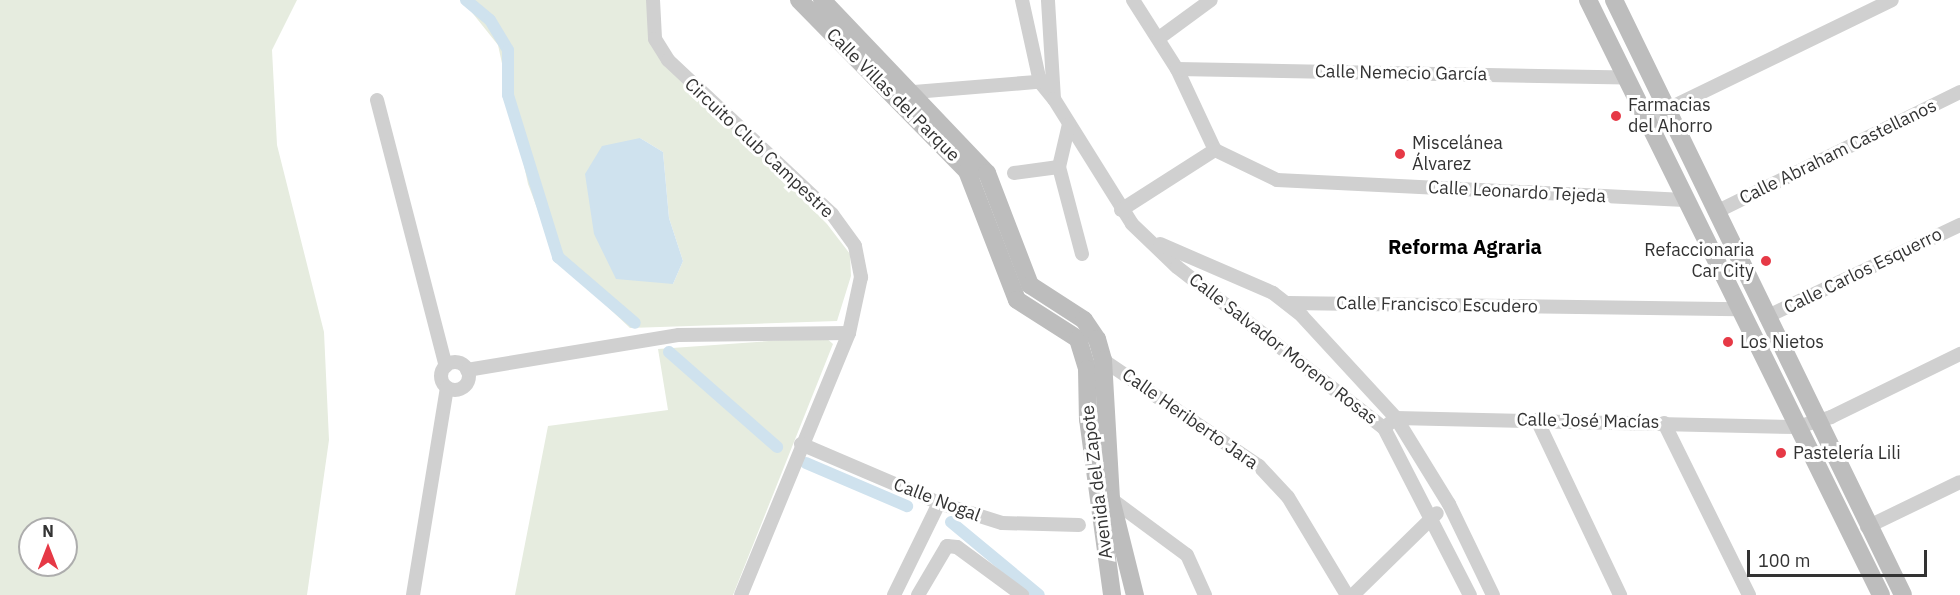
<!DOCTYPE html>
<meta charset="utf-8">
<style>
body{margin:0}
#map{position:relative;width:1960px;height:595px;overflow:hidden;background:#fff;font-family:"IBM Plex Sans",sans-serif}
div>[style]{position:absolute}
.green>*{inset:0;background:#e6ecdf}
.water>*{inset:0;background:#cfe2ee}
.canal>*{height:12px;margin:-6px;padding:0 6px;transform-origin:6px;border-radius:6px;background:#cfe2ee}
.minor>*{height:14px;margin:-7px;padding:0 7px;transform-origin:7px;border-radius:7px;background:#d0d0d0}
.minor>.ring{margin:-7px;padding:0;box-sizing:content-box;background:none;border:14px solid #d0d0d0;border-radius:50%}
.secondary>*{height:18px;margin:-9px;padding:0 9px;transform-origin:9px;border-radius:9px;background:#bdbdbd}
.dots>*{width:16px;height:16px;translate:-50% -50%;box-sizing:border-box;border:3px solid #fff;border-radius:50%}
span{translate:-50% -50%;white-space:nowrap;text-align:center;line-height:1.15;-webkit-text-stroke:6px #fff;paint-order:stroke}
.street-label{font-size:18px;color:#333}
.poi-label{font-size:18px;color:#333}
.left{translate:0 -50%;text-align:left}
.right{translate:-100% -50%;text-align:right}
.neighbourhood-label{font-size:20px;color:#000;font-weight:700}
.north{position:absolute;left:18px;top:517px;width:60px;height:60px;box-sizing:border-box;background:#fff;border:2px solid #adadad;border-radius:50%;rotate:0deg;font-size:16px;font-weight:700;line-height:24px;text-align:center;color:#333}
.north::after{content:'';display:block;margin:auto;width:21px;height:27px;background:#e63946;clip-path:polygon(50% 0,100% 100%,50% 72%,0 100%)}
.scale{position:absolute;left:1747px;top:550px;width:180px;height:27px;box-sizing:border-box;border:3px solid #333;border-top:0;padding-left:8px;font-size:18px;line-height:21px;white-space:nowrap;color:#333;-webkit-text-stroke:4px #fff;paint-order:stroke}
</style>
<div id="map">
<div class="green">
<div style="clip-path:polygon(evenodd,0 0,297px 0,272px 50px,277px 145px,324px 332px,329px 440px,307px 595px,0 595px,0 0,30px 529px,66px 529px,66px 565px,30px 565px,30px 529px)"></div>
<div style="clip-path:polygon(evenodd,462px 0,650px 0,664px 60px,827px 224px,850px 254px,851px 276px,837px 321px,630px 328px,556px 258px,528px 184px,498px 45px,462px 0,640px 138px,663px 152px,669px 218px,683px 261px,673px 284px,640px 138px)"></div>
<div style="clip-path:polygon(825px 337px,833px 344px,733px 595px,515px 595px,548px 426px,668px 410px,658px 349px)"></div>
</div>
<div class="water">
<div style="clip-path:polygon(640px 138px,663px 152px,669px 218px,683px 261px,673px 284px,616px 279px,594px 234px,585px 174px,602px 146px)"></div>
</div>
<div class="canal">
<div style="left:466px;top:0;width:31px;rotate:40deg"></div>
<div style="left:490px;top:20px;width:35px;rotate:59deg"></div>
<div style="left:508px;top:50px;width:45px;rotate:90deg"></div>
<div style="left:508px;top:95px;width:170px;rotate:72.8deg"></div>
<div style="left:558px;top:257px;width:101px;rotate:40.6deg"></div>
<div style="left:669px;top:352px;width:144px;rotate:41.3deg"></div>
<div style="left:806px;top:463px;width:110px;rotate:23.1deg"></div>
<div style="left:951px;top:522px;width:114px;rotate:39.7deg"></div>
</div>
<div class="minor">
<div style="left:653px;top:0;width:39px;rotate:87deg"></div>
<div style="left:655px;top:39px;width:25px;rotate:58deg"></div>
<div style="left:668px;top:60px;width:225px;rotate:43.2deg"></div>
<div style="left:832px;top:214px;width:39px;rotate:54deg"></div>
<div style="left:855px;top:246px;width:32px;rotate:79deg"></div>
<div style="left:861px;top:277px;width:57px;rotate:102.1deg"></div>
<div style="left:849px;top:333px;width:283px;rotate:112.4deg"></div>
<div style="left:1022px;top:0;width:84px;rotate:77.6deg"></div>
<div style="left:1040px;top:82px;width:22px;rotate:51deg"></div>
<div style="left:1054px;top:99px;width:99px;rotate:-93.5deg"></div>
<div style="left:1133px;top:0;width:82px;rotate:57.5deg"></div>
<div style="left:1177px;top:69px;width:89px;rotate:64.9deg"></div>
<div style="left:1159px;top:38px;width:64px;rotate:-36.2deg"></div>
<div style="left:1177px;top:69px;width:449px;rotate:1.1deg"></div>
<div style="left:914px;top:92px;width:133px;rotate:-4.7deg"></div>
<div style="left:1054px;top:99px;width:147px;rotate:58deg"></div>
<div style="left:1132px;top:224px;width:62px;rotate:43.7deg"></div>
<div style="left:1177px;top:267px;width:262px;rotate:37.9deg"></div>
<div style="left:1384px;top:428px;width:188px;rotate:62.8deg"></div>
<div style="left:377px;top:100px;width:275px;rotate:75.5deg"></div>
<div style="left:1647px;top:119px;width:272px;rotate:-25.9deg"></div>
<div style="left:1069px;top:124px;width:44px;rotate:103.1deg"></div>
<div style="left:1059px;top:167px;width:90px;rotate:75.2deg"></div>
<div style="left:1215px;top:150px;width:69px;rotate:25.8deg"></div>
<div style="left:1277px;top:180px;width:408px;rotate:2.8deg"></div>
<div style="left:1014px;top:173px;width:45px;rotate:-7.6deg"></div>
<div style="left:1121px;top:210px;width:112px;rotate:-32.6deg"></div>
<div style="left:1716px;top:212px;width:272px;rotate:-26.2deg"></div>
<div style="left:1160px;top:244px;width:123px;rotate:23.4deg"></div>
<div style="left:1273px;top:293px;width:37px;rotate:38deg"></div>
<div style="left:1302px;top:316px;width:139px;rotate:47.3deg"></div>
<div style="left:1396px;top:418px;width:101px;rotate:58.4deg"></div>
<div style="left:1449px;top:504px;width:101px;rotate:64.2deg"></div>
<div style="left:1288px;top:303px;width:451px;rotate:0.8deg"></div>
<div style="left:1766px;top:317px;width:215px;rotate:-25.4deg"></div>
<div style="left:1103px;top:360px;width:189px;rotate:34.2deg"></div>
<div style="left:1259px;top:466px;width:42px;rotate:46.9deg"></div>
<div style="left:1288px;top:497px;width:114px;rotate:59deg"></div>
<div class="ring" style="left:441px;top:362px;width:14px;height:14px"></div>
<div style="left:467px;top:370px;width:215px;rotate:-9.4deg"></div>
<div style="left:679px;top:335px;width:170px;rotate:-0.7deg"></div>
<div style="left:1537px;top:420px;width:194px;rotate:64.6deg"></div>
<div style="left:1664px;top:423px;width:192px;rotate:63.7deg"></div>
<div style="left:1384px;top:428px;width:16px;rotate:-40deg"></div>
<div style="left:1396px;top:418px;width:401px;rotate:1.3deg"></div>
<div style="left:1797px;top:427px;width:35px;rotate:-16deg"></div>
<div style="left:1831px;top:417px;width:144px;rotate:-26deg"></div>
<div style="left:801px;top:444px;width:150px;rotate:23.1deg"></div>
<div style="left:939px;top:503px;width:66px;rotate:17.6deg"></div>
<div style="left:1002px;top:523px;width:77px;rotate:1.5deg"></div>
<div style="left:1111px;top:499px;width:94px;rotate:36.4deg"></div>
<div style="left:1187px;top:555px;width:44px;rotate:65.8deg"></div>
<div style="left:1867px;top:527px;width:103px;rotate:-25.8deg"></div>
<div style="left:413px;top:595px;width:210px;rotate:-80.7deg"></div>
<div style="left:894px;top:595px;width:102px;rotate:-63.9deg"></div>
<div style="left:918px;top:595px;width:57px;rotate:-59.4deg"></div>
<div style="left:947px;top:546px;width:10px;rotate:6deg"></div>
<div style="left:957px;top:547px;width:81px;rotate:36.4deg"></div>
<div style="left:1353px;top:595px;width:117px;rotate:-44.3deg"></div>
</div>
<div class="secondary">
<div style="left:799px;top:0;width:240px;rotate:45.5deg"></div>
<div style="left:967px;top:171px;width:138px;rotate:68.8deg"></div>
<div style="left:1017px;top:300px;width:72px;rotate:32.6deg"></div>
<div style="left:1078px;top:339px;width:31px;rotate:73deg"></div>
<div style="left:1087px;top:369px;width:50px;rotate:88.9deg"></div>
<div style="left:1088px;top:419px;width:178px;rotate:82.2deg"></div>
<div style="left:822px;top:0;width:239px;rotate:46.4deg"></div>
<div style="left:987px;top:173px;width:120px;rotate:69deg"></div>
<div style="left:1030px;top:285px;width:64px;rotate:32.9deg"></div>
<div style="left:1084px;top:320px;width:23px;rotate:56deg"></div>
<div style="left:1097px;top:339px;width:22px;rotate:74deg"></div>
<div style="left:1103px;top:360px;width:139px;rotate:86.7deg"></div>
<div style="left:1111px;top:499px;width:99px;rotate:76deg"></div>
<div style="left:1588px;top:0;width:663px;rotate:63.78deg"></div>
<div style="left:1614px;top:0;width:661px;rotate:64.09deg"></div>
</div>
<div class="dots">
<div style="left:1616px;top:116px;background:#e63946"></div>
<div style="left:1400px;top:154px;background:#e63946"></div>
<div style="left:1766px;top:261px;background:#e63946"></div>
<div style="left:1728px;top:342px;background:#e63946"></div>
<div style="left:1781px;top:453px;background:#e63946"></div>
</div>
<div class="street-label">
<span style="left:1401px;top:73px;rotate:1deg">Calle Nemecio García</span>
<span style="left:893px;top:95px;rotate:45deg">Calle Villas del Parque</span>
<span style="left:759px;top:148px;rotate:43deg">Circuito Club Campestre</span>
<span style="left:1838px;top:152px;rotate:-26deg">Calle Abraham Castellanos</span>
<span style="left:1517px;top:192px;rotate:3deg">Calle Leonardo Tejeda</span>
<span style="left:1863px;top:271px;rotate:-26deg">Calle Carlos Esquerro</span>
<span style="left:1437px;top:305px;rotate:1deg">Calle Francisco Escudero</span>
<span style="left:1283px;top:349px;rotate:38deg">Calle Salvador Moreno Rosas</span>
<span style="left:1190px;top:419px;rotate:35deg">Calle Heriberto Jara</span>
<span style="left:1588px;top:421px;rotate:1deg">Calle José Macías</span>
<span style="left:1097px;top:482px;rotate:-97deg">Avenida del Zapote</span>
<span style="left:937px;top:500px;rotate:21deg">Calle Nogal</span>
</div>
<div class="poi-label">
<span class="left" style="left:1628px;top:116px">Farmacias<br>del Ahorro</span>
<span class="left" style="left:1412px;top:154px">Miscelánea<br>Álvarez</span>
<span class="right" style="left:1754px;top:261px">Refaccionaria<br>Car City</span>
<span class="left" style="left:1740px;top:342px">Los Nietos</span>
<span class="left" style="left:1793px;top:453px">Pastelería Lili</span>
</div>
<div class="neighbourhood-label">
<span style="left:1465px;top:246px">Reforma Agraria</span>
</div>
<div class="north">N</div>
<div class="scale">100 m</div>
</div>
